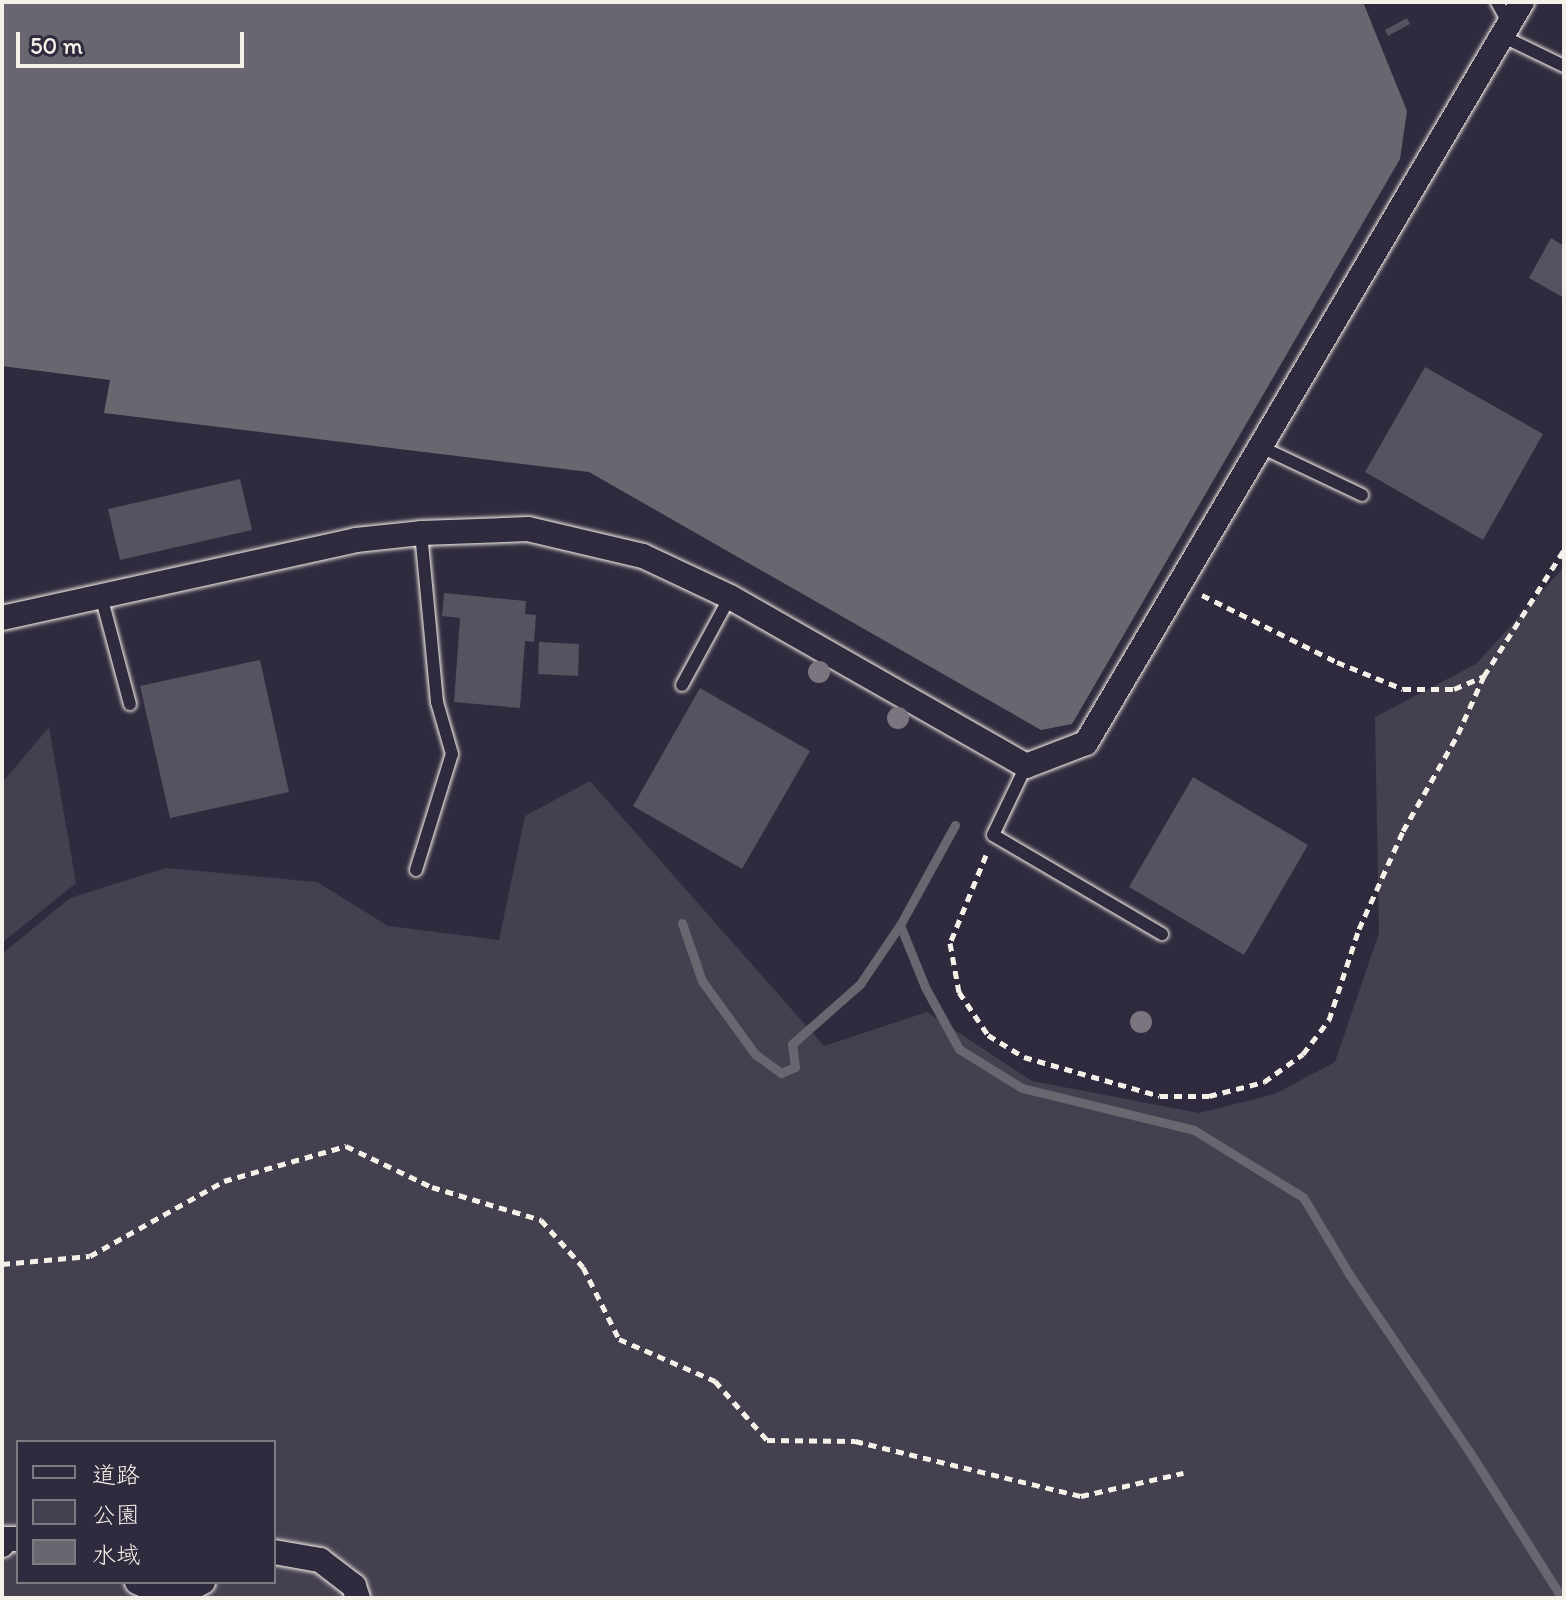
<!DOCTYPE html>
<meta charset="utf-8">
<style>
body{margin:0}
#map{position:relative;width:1566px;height:1600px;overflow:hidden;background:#2f2a3d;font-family:Itim,"Klee One",sans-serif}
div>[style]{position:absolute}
.green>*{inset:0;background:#454050}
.water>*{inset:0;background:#6a6670}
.stream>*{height:9px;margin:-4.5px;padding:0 4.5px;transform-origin:4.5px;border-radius:4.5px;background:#6a6670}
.building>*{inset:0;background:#56525f}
.path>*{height:5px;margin-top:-2.5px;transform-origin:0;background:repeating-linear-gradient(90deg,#f4f1e8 0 8px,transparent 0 14px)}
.roads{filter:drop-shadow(0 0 2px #f4f1e8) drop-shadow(0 0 2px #f4f1e8)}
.service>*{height:12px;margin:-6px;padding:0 6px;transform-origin:6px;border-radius:6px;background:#2f2a3d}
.minor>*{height:24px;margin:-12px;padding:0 12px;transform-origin:12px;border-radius:12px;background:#2f2a3d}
.trees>*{width:22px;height:22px;margin:-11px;border-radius:50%;background:#7a757e}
span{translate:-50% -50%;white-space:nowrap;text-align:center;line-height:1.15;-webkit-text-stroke:6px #2f2a3d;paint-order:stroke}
.frame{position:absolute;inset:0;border:4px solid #f4f1e8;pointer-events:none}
.legend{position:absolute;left:16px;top:1440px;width:260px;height:144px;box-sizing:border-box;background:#2f2a3d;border:2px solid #7e7a81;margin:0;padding:10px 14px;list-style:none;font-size:24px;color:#f4f1e8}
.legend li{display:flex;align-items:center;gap:16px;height:40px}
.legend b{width:40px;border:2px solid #7e7a81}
.scale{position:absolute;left:16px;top:32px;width:228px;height:36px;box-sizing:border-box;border:4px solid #f4f1e8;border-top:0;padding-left:10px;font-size:24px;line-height:28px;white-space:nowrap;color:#f4f1e8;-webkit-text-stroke:6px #2f2a3d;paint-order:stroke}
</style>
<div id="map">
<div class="green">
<div style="clip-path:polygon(evenodd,1564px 567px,1564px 1598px,2px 1598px,2px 954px,70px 898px,166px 868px,317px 882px,388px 926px,499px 940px,525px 816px,590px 781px,824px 1046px,927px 1012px,1032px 1081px,1199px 1113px,1275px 1094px,1335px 1062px,1379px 933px,1375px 717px,1476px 664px,1564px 567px,18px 1442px,274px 1442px,274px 1582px,18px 1582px,18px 1442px)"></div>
<div style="clip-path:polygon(49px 727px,76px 883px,2px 943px,2px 783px)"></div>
</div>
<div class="water">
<div style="clip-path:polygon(2px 2px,1363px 2px,1407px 111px,1400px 159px,1072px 724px,1041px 730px,589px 472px,104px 413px,110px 380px,2px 366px)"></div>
</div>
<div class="stream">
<div style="left:955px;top:825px;width:114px;rotate:118.8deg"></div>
<div style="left:900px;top:925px;width:67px;rotate:68deg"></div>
<div style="left:925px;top:987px;width:71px;rotate:61.3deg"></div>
<div style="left:959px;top:1049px;width:74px;rotate:31.8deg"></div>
<div style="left:1022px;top:1088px;width:177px;rotate:13.7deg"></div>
<div style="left:1194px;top:1130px;width:128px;rotate:31.6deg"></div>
<div style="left:1303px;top:1197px;width:90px;rotate:59.1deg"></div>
<div style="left:1349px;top:1274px;width:214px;rotate:55.9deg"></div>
<div style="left:1469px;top:1451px;width:174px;rotate:57.7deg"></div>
<div style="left:682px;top:923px;width:61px;rotate:71deg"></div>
<div style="left:702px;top:981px;width:90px;rotate:54deg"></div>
<div style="left:755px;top:1054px;width:32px;rotate:36deg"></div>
<div style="left:781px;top:1073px;width:15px;rotate:-23deg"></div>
<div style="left:795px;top:1067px;width:23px;rotate:-97deg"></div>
<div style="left:792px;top:1044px;width:91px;rotate:-41.4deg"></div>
<div style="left:860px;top:984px;width:71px;rotate:-55.9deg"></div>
</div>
<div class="building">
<div style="clip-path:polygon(1407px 18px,1410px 24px,1388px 36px,1385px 30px)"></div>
<div style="clip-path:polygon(1551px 238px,1564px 246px,1564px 298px,1529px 278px)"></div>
<div style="clip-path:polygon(1425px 367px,1543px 434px,1483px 540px,1365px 472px)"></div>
<div style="clip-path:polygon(240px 479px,252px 530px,120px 560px,108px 509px)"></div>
<div style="clip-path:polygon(444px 593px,526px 601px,525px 614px,536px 615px,534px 642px,525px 641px,520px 708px,454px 702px,460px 618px,442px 616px)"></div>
<div style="clip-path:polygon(539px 642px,579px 644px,578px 676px,538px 674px)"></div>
<div style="clip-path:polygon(260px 660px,289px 792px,170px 818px,140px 686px)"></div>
<div style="clip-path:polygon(700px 688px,810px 751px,742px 869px,633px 806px)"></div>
<div style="clip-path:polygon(1193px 777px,1308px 845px,1244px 955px,1129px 887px)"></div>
</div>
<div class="path">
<div style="left:1202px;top:595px;width:151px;rotate:26.4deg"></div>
<div style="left:1337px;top:662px;width:71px;rotate:22.2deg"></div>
<div style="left:1403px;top:689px;width:51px"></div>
<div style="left:1454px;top:689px;width:33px;rotate:-23deg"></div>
<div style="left:1484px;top:676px;width:149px;rotate:-57.6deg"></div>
<div style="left:986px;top:855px;width:95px;rotate:112.2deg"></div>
<div style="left:950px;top:943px;width:50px;rotate:79.6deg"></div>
<div style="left:959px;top:992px;width:52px;rotate:56deg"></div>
<div style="left:988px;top:1035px;width:42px;rotate:31.4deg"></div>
<div style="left:1024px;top:1057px;width:141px;rotate:16deg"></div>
<div style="left:1160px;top:1096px;width:49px"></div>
<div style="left:1209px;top:1096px;width:57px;rotate:-14.3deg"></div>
<div style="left:1264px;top:1082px;width:48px;rotate:-35.7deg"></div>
<div style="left:1303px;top:1054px;width:43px;rotate:-52.6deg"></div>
<div style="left:1329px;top:1020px;width:96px;rotate:-71.8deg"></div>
<div style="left:1359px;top:929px;width:107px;rotate:-65.8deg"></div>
<div style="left:1403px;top:831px;width:112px;rotate:-60.4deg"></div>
<div style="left:1458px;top:734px;width:64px;rotate:-65.9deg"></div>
<div style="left:2px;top:1264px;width:88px;rotate:-5.2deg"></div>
<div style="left:90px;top:1256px;width:154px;rotate:-29.2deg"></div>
<div style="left:224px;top:1181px;width:127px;rotate:-16deg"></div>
<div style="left:346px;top:1146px;width:95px;rotate:25.5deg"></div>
<div style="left:432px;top:1187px;width:114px;rotate:16.8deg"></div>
<div style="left:541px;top:1220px;width:63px;rotate:48.2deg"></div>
<div style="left:583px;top:1267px;width:80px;rotate:63.4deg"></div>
<div style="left:619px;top:1339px;width:105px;rotate:23.6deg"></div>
<div style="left:715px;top:1381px;width:79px;rotate:48.6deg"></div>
<div style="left:767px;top:1440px;width:88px;rotate:0.7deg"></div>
<div style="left:855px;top:1441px;width:233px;rotate:13.7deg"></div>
<div style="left:1081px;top:1496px;width:105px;rotate:-12.7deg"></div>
</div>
<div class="roads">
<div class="service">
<div style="left:1497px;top:2px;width:25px;rotate:61deg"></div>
<div style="left:1502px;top:36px;width:69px;rotate:25.8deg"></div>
<div style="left:1261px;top:447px;width:112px;rotate:25.4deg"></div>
<div style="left:101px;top:596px;width:112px;rotate:75deg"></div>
<div style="left:682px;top:685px;width:100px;rotate:-61.4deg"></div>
<div style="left:1026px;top:766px;width:76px;rotate:115.6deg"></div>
<div style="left:993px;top:835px;width:196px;rotate:30.4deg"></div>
<div style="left:416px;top:870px;width:121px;rotate:-72.8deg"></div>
<div style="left:452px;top:754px;width:54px;rotate:-106.1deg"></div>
<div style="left:437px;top:702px;width:170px;rotate:-95.4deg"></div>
</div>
<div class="minor">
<div style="left:2px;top:618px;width:362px;rotate:-12.4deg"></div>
<div style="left:356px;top:540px;width:65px;rotate:-6.1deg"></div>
<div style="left:421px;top:533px;width:107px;rotate:-2.1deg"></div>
<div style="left:528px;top:529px;width:118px;rotate:13.2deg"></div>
<div style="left:643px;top:556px;width:96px;rotate:25.2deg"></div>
<div style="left:730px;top:597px;width:341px;rotate:29.7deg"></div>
<div style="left:1026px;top:766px;width:64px;rotate:-21deg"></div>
<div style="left:1086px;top:743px;width:860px;rotate:-59.53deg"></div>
<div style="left:2px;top:1545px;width:7px;rotate:-56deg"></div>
<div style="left:6px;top:1539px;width:12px"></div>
<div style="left:274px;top:1552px;width:47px;rotate:9.9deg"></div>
<div style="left:320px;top:1560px;width:43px;rotate:37.4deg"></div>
<div style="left:354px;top:1586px;width:13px;rotate:72deg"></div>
<div style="left:137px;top:1582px;width:17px;rotate:24deg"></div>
<div style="left:153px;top:1589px;width:35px;rotate:2deg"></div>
<div style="left:188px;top:1590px;width:17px;rotate:-28deg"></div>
</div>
</div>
<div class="trees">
<div style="left:819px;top:672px"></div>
<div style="left:898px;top:718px"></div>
<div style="left:1141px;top:1022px"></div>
</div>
<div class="frame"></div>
<ul class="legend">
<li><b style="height:10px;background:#2f2a3d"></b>道路</li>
<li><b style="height:22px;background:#454050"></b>公園</li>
<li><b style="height:22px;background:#6a6670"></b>水域</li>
</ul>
<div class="scale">50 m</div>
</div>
